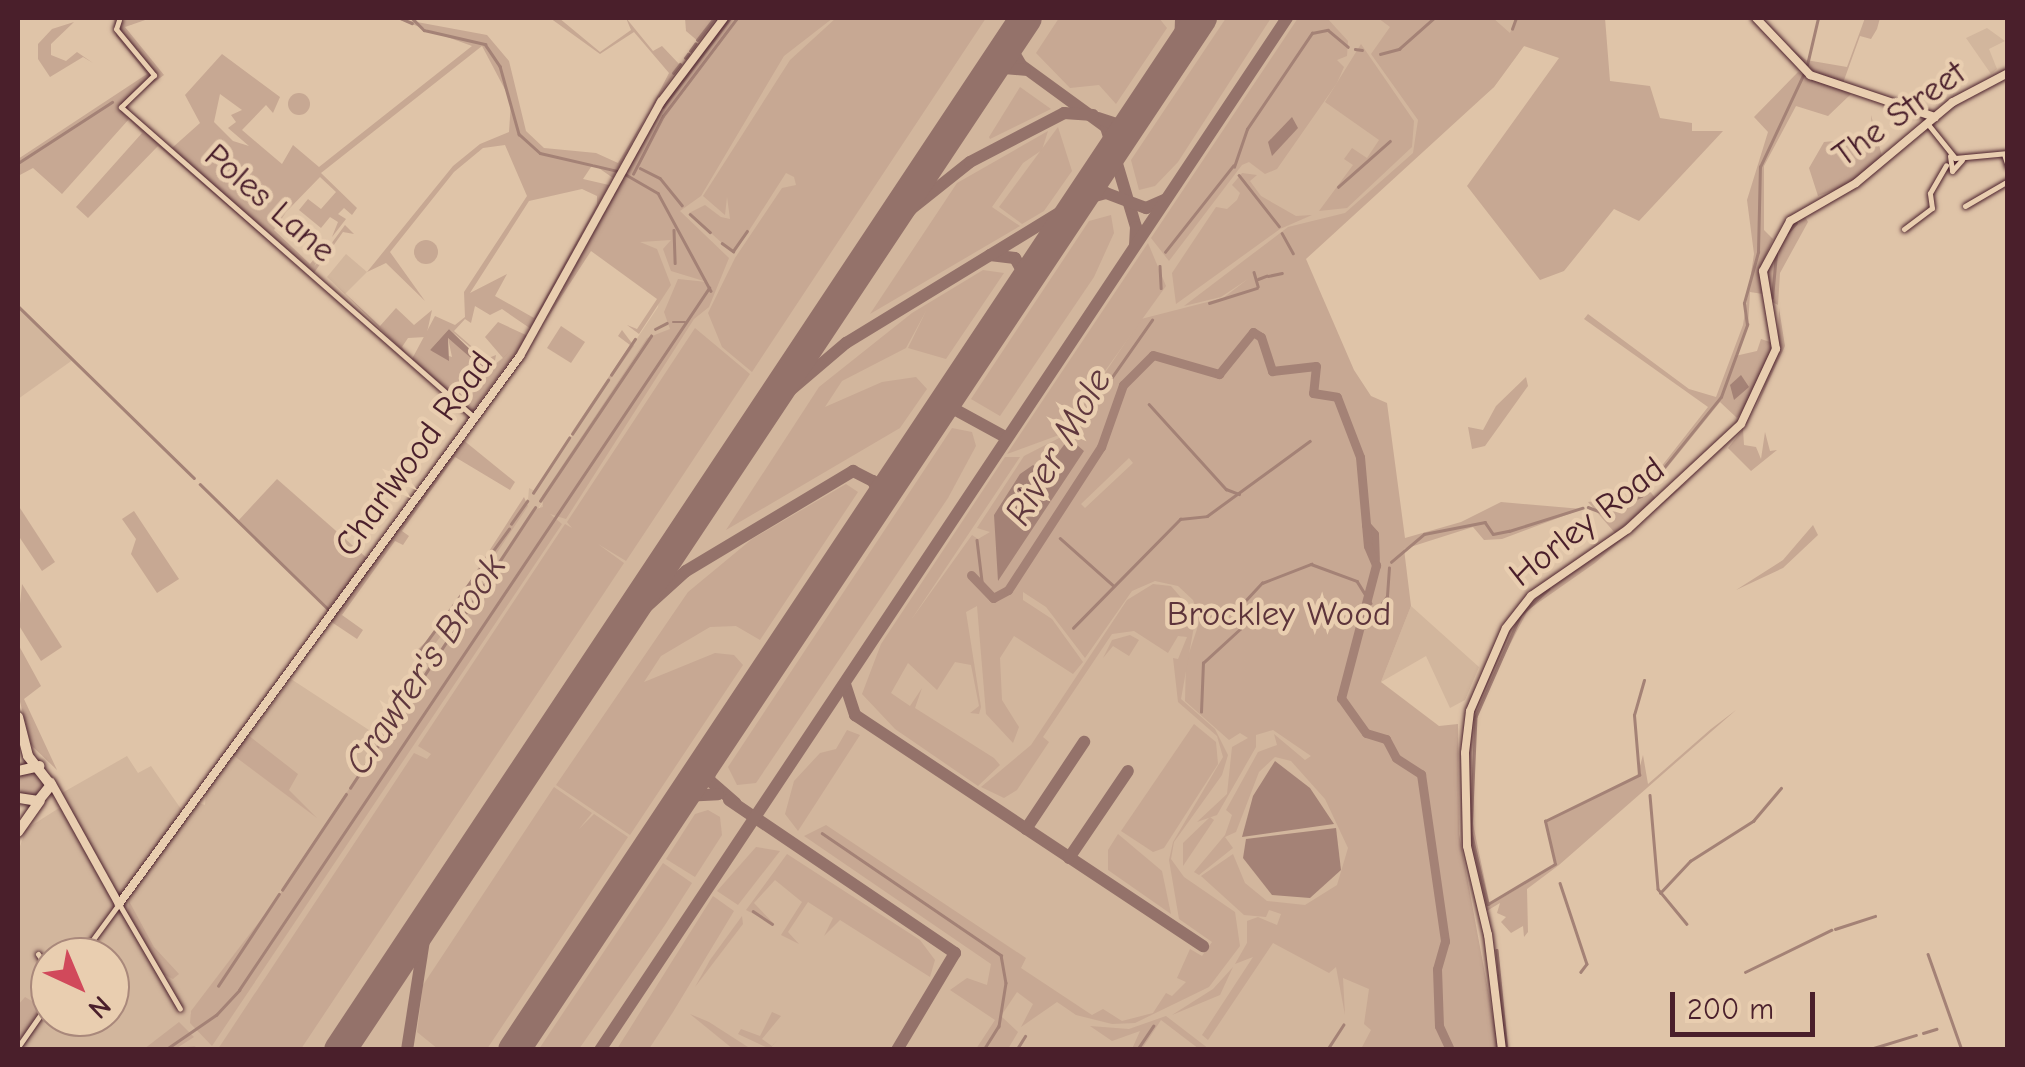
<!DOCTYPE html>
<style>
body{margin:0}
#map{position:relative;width:2025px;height:1067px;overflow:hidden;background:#dfc4a8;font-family:"Comic Neue",sans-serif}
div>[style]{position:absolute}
.built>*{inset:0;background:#d2b69d}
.green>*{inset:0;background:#c7a893}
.round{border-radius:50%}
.water>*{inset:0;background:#a48276}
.stream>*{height:2.5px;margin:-1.25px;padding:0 1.25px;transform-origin:1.25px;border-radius:1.25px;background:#a48276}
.river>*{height:9px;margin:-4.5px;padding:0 4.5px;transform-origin:4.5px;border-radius:4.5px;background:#a48276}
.taxiway>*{height:12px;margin:-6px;padding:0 6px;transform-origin:6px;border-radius:6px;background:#94726a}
.runway>*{height:32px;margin:-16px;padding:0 16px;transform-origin:16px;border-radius:16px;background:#94726a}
.roads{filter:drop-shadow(0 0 2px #4a1f2b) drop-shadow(0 0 2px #4a1f2b)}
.street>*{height:5px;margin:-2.5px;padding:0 2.5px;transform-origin:2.5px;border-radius:2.5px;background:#e9ceb0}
.secondary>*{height:8px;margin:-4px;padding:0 4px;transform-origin:4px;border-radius:4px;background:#e9ceb0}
.primary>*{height:10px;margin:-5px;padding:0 5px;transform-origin:5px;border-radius:5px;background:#e9ceb0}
span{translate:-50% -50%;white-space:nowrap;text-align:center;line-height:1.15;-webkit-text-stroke:9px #e9ceb0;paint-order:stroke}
.street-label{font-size:35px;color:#4a1f2b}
.park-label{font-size:35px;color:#5d343b}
.water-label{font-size:38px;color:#60383e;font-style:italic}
.frame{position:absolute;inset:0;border:20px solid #4a1f2b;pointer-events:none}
.north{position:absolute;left:30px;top:937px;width:100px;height:100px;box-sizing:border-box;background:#e9ceb0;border:2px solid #a9887b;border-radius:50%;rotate:136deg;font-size:28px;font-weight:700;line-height:40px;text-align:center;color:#4a1f2b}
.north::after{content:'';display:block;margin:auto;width:35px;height:45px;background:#d1495b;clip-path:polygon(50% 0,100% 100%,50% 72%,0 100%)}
.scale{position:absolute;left:1670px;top:992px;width:145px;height:45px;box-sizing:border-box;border:5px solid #4a1f2b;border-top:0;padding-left:12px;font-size:30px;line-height:35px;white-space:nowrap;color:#4a1f2b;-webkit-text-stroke:8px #e9ceb0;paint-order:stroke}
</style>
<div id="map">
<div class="built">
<div style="clip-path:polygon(evenodd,791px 18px,1516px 18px,1511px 34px,1524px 46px,1494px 87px,1293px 260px,1270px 709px,1326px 735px,1393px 1049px,18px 1049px,18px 852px,26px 829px,67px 803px,62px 793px,127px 756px,138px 773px,151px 766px,188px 819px,199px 803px,205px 805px,206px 793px,291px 679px,372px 732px,528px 500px,529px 488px,535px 491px,658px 307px,660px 287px,591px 241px,791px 18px,654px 336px,234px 967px,189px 1015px,279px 895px,654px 336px,791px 18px,50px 957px,110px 957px,110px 1017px,50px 1017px,50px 957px)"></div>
<div style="clip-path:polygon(1987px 28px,2005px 41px,1989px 49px,1997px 69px,1991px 74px,1966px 38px)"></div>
<div style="clip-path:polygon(346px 254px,367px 272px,345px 294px,327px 277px)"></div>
<div style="clip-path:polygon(22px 309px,74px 359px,18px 399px,18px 312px)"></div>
<div style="clip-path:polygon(1411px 606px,1479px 667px,1465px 700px,1450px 708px,1426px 656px,1381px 682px)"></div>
</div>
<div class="green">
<div style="clip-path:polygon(evenodd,114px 18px,151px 18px,125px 27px,164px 75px,123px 105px,172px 148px,200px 123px,185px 95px,222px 54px,280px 97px,273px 113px,266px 105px,242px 130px,282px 164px,293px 145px,319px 167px,472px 46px,395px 18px,487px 35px,509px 61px,526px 131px,544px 148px,596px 153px,618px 163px,649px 111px,613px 178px,593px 164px,583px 179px,609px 185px,531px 329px,502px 309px,490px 315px,475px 306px,471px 323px,465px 319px,454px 331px,486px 359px,496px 355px,494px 366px,503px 358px,485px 337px,498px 322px,528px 336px,472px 412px,412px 359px,435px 316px,455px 325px,465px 317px,464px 292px,527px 196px,505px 145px,483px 148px,454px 172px,390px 252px,425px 301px,386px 263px,367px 272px,453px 166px,480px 144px,509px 132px,511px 101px,482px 46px,321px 173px,357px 208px,352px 215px,344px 208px,338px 214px,346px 219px,332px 237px,338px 222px,330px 217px,321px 228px,299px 210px,308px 199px,321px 209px,336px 192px,320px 177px,286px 212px,274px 230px,310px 264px,328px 242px,314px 267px,345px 225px,354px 234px,343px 232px,311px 277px,158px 146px,88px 218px,76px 207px,142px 133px,129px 119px,62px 194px,33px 168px,18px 176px,18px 159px,147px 74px,116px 36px,114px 18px,220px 94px,242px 110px,231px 115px,236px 122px,228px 128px,249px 146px,233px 141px,214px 122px,220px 94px,114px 18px,582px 189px,597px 196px,597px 204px,534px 318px,495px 296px,507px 274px,470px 293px,529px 201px,582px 189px,114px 18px,449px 329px,476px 352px,475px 359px,448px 338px,452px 357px,430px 350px,449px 329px)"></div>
<div style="clip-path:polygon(550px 18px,559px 18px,600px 52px,631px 30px,626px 18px,653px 51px,662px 46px,680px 65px,651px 108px,669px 73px,634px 32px,600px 54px)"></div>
<div style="clip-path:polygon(685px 18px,720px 18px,699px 42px,686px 31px)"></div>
<div style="clip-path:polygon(730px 18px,833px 18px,784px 56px,701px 196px,680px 211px,729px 258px,709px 307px,694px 319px,566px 519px,550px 514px,562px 524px,212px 1046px,190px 1023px,191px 1011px,280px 894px,532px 510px,543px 507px,542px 496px,647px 338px,670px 329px,664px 312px,678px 279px,707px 282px,671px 271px,663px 249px,671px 240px,640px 242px,657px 249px,671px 285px,639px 334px,627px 325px,637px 329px,657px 299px,591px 251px,545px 322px,660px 110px)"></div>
<div style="clip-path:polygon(836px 18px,986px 18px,752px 372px,722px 347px,708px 313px,735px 258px,782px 188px,796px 185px,794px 177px,786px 173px,734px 254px,689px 213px,705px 205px,721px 217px,730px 219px,727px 197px,725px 215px,703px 196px,790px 60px)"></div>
<div style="clip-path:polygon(1059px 18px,1159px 18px,1167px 28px,1116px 104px,1099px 85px,1070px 88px,1036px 53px)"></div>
<div style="clip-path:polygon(1226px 18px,1271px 18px,1178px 162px,1155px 186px,1139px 190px,1131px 160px)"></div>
<div style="clip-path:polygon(1298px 18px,1327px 18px,1348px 41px,1347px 56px,1337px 60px,1344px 67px,1337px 83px,1277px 169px,1265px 174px,1249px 162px,1242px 165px,1169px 261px,1151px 238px)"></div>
<div style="clip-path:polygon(evenodd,1378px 18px,1493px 18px,1510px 33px,1516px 18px,1605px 18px,1610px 81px,1650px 86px,1660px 118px,1692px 123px,1692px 131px,1723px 131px,1639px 221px,1614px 209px,1564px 271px,1540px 280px,1467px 186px,1559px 58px,1524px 46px,1494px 87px,1306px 259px,1354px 370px,1371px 396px,1387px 403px,1405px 538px,1461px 522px,1501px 502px,1582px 509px,1502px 539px,1484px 540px,1473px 527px,1404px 549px,1411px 606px,1381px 682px,1439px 726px,1458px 724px,1459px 834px,1499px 1049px,1361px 1049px,1371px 1030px,1364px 1024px,1369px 989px,1343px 978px,1345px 1015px,1336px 967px,1329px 973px,1273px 943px,1208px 1040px,1202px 1035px,1253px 957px,1235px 964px,1247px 943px,1247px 921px,1258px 917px,1277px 925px,1281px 914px,1269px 910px,1266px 917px,1244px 915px,1201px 876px,1233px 854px,1245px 883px,1267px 901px,1305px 905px,1337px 885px,1348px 848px,1325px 799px,1291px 761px,1275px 757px,1259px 772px,1236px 832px,1225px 837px,1233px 848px,1199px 875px,1194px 872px,1225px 835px,1232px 815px,1226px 810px,1258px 752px,1277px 745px,1274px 734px,1305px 760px,1311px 756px,1273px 730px,1256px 735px,1256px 747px,1217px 815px,1197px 822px,1227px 794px,1232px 747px,1248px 738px,1240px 733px,1229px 740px,1185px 701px,1186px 662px,1200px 620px,1193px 600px,1178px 586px,1155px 581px,1132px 591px,1085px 658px,1046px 607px,1023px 592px,1023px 600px,1052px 619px,1083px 662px,1073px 674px,1014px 636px,1000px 658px,1002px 700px,1019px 727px,1013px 743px,986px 714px,977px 606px,966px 612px,981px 707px,979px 714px,970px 713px,979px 706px,971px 665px,955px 662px,937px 690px,908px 663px,891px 693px,910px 706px,922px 688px,915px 708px,994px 758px,1000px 765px,978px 786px,895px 729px,862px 694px,881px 644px,1005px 457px,1020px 457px,911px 620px,972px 535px,978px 539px,990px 532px,977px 528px,1024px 456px,1063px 436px,1141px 319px,1223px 298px,1248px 279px,1221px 297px,1184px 306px,1288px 227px,1345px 213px,1413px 153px,1418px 120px,1371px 54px,1390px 27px,1378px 18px,1129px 458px,1133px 463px,1085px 508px,1081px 504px,1129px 458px)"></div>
<div style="clip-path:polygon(1865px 18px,1880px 18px,1877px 29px,1871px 39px,1860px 36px,1843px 83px,1804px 67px,1783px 42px,1806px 60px,1847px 67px)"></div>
<div style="clip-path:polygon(74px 22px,51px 44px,51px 55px,66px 61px,77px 52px,93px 63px,83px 57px,50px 77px,38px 59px,38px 44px,52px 29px)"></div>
<div style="clip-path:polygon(1361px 44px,1414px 121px,1412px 147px,1347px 208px,1319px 211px,1353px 165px,1344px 159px,1352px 148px,1367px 158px,1379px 140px,1325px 102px)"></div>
<div style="clip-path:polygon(1798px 72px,1851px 94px,1828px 116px,1796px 106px,1764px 166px,1764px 230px,1773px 239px,1761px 266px,1763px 294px,1750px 292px,1748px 326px,1735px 356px,1757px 351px,1761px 339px,1773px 343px,1768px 360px,1742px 412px,1737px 418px,1720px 402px,1649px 490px,1656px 499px,1615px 533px,1588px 502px,1639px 495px,1708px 407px,1584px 319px,1588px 314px,1689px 389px,1716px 397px,1743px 325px,1754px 254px,1747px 200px,1768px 132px,1754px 117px)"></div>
<div style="clip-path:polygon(1020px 87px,1051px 109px,990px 139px,989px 137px)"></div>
<div class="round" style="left:288px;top:93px;width:22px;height:22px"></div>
<div style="clip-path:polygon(1871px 115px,1882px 156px,1848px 185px,1818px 196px,1809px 168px,1824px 142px,1834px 141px,1839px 151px,1865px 131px,1873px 144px)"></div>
<div style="clip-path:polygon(1058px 127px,1072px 171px,1044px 211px,1022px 224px,999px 207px)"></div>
<div style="clip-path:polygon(1048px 131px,1042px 150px,1023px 163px,992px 207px,1020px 226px,870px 314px,957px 183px)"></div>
<div style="clip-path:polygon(1242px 173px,1257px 175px,1250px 181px,1261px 196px,1296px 216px,1312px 215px,1280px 229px,1176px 304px,1172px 273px,1216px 207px,1227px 209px,1237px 200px,1240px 193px,1232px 185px)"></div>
<div style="clip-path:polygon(1111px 215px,1114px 233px,1094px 277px,1000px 416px,971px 399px,1089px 221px)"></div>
<div style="clip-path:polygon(1804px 215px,1808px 222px,1780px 273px,1778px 305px,1768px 300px,1767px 267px,1787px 228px)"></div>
<div class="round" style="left:414px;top:240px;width:24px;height:24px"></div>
<div style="clip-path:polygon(1148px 243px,1166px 286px,1059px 435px,1007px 454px)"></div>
<div style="clip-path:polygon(983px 270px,1004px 273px,946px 359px,908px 348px,926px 311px,906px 348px,842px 381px,825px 407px,882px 382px,916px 377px,927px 389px,900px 428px,726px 530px,819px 387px,912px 313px)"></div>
<div style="clip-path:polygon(336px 285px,380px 326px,396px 308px,414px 325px,432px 310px,426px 337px,408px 338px,402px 347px,408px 356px)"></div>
<div style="clip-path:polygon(1779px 308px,1785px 346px,1755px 411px,1777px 352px)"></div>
<div style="clip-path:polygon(561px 326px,585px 342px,571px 363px,547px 348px)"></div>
<div style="clip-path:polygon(695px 328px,750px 374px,626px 561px,598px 544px,624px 563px,301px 1049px,218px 1049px,414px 753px,427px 759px,431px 754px,418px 746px,565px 524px,572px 528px,567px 522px)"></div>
<div style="clip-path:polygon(622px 330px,634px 346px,570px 435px,630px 345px,618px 336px)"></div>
<div style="clip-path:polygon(1526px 377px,1528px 386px,1485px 446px,1472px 449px,1468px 427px,1483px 430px,1496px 406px)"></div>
<div style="clip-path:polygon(952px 428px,972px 432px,976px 446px,948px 498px,756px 783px,737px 785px,728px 767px)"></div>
<div style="clip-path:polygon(1743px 429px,1744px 445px,1756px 447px,1761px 459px,1765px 432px,1770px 451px,1777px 450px,1751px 471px,1728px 448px)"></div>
<div style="clip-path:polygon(462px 439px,515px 482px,510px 490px,455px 457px,402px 531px,409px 536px,403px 545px,395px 541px,342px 615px,363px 630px,357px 639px,330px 621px)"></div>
<div style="clip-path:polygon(277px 479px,368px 559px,328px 609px,238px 521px)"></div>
<div style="clip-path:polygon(1690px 480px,1595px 563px,1528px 610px,1490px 683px,1476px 719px,1473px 824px,1490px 905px,1557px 865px,1545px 821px,1637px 777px,1643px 755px,1648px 784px,1711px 729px,1736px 710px,1559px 865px,1527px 889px,1528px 932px,1524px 937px,1523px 926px,1511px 933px,1501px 922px,1506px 917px,1497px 913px,1500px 903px,1485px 912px,1468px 835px,1466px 759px,1472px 708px,1502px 638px,1530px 599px)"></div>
<div style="clip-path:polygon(846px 484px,858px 492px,760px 640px,736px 626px,710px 627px,661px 656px,644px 682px,715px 653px,734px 655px,743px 665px,630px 835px,556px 785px,688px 592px,752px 539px)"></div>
<div style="clip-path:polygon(524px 497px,528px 506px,447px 628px,424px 658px,412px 655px,438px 630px)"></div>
<div style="clip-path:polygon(18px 505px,55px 562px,42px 571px,18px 535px)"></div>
<div style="clip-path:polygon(134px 511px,179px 579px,157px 593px,131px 554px,136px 539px,122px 519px)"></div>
<div style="clip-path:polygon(1813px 525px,1818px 535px,1783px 568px,1736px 590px,1783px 560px)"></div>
<div style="clip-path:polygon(22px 584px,62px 647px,41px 661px,18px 624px)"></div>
<div style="clip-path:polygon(1153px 584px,1171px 586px,1196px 615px,1181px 699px,1215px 729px,1228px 755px,1222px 775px,1174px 842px,1171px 859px,1184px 877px,1235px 912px,1240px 946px,1209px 987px,1135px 1023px,1112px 1024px,1076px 1015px,1057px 1002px,1021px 1027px,1033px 1004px,1017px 992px,1001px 1016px,1018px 1032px,1008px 1049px,976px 1049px,995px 1020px,950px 990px,967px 978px,987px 985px,991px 964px,804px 836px,826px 825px,1026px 958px,1021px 968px,1092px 1015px,1103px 1009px,1122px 1021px,1153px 1013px,1166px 993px,1172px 996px,1186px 982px,1177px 978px,1190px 949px,1202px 956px,1212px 942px,1179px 919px,1169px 860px,1173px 842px,1223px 757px,1217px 736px,1178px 702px,1173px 658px,1178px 659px,1187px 637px,1178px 636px,1168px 653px,1134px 631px,1112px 634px,1043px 737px,1049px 742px,1017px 790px,1004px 798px,981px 787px,1031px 745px,1127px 600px)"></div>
<div style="clip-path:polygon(1130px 635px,1139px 640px,1129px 656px,1113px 646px,1103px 658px,1112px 640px)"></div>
<div style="clip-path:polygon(18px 644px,41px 686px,24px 699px,57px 770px,31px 745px,18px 694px)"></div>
<div style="clip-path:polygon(1194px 724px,1216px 742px,1218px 764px,1164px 848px,1153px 852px,1121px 831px)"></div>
<div style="clip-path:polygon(847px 730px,860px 735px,798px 831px,785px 814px,794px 781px,820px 753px,836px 749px)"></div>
<div style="clip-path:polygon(248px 735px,298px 774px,289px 790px,317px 818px,233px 755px)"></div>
<div style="clip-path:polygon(39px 771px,46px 787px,39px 797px,21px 797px,18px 775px)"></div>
<div style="clip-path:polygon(554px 787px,592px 813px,579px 829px,594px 814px,628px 837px,487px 1049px,438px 1049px,417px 1032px,423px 985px)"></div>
<div style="clip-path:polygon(708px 810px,720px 817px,722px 835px,695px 877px,666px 859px,695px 814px)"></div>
<div style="clip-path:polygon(1210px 817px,1214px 820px,1183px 866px,1183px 843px)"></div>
<div style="clip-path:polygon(1118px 834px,1162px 871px,1171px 914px,1108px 870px,1108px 850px)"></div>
<div style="clip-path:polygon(756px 847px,780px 851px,738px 905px,717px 891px)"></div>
<div style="clip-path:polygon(787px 854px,920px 940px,935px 960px,930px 977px,840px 920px,824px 936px,833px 918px,808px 902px,788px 932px,799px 944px,781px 935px,802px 902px,775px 880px,754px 903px,775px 925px,746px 910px)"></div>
<div style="clip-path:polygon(663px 863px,692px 883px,665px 925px,579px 1049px,539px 1049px)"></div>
<div style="clip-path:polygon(713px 896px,734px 911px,673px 1012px,649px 1049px,617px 1049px)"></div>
<div style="clip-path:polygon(129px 901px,154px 947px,179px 974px,173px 979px,163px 974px,128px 913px)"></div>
<div style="clip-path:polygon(742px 916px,743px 924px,695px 987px,710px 960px)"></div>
<div style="clip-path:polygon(1233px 967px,1220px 995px,1172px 1015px,1213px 989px)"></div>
<div style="clip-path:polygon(25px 997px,42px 1007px,18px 1042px,18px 1005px)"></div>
<div style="clip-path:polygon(772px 1012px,781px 1016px,762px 1039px,772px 1046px,778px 1039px,770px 1049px,738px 1034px,741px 1029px,760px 1036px)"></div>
<div style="clip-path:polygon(690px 1014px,709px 1022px,751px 1049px,733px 1049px)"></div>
<div style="clip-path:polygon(1166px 1016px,1209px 1049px,1199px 1049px,1161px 1020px,1142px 1049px,1132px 1049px,1140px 1031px,1112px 1041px,1090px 1026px,1129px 1029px)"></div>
<div style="clip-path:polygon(179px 1022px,194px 1037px,177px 1048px,196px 1046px,191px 1049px,144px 1049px)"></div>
</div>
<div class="water">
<div style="clip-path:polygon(1292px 117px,1298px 128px,1272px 156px,1268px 142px)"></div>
<div style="clip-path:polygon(449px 329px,490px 369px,523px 340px,487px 372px,448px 338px,449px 361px,430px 350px)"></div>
<div style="clip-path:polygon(1741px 375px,1749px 387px,1734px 400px,1730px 385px)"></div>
<div style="clip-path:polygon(1069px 438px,1084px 451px,998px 581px,994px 515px,1020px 474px,1033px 465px,1044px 472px)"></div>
<div style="clip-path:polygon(1275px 761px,1310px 788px,1334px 824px,1242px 837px,1253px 796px)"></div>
<div style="clip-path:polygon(1336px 828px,1341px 870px,1310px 898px,1272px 895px,1243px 858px,1246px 839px)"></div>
</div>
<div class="stream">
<div style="left:400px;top:18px;width:13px;rotate:23deg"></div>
<div style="left:412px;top:18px;width:17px;rotate:45deg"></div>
<div style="left:424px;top:30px;width:63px;rotate:12.9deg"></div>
<div style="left:485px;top:44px;width:27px;rotate:56deg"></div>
<div style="left:500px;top:66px;width:71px;rotate:74.4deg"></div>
<div style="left:519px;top:134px;width:28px;rotate:42deg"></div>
<div style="left:540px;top:153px;width:80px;rotate:13deg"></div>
<div style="left:1512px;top:29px;width:12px;rotate:-70deg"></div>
<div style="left:697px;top:40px;width:28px;rotate:-52deg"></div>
<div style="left:1355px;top:49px;width:7px;rotate:8deg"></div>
<div style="left:690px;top:51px;width:9px;rotate:-54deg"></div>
<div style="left:1380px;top:54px;width:20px;rotate:-15deg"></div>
<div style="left:1399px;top:49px;width:47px;rotate:-41.5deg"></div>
<div style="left:685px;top:58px;width:5px;rotate:-53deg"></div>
<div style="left:1807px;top:65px;width:48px;rotate:-76.8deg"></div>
<div style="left:673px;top:73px;width:11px;rotate:-52deg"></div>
<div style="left:663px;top:107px;width:111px;rotate:-53deg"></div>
<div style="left:18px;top:163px;width:112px;rotate:-33deg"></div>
<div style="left:1234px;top:167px;width:40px;rotate:-71.1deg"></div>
<div style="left:1247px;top:129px;width:116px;rotate:-55.9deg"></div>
<div style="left:1312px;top:33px;width:16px;rotate:-11deg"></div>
<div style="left:1328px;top:30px;width:26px;rotate:40deg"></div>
<div style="left:640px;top:168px;width:22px;rotate:27deg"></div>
<div style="left:660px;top:178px;width:35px;rotate:51deg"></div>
<div style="left:625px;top:174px;width:38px;rotate:30deg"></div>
<div style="left:658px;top:193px;width:111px;rotate:61.6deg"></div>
<div style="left:633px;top:174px;width:65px;rotate:-62.7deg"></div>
<div style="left:663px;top:116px;width:123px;rotate:-52.9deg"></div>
<div style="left:1239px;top:175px;width:65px;rotate:51.9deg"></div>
<div style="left:1338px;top:187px;width:69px;rotate:-41.5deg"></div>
<div style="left:690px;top:214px;width:27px;rotate:42deg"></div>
<div style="left:674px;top:230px;width:33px;rotate:88deg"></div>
<div style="left:1282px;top:233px;width:23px;rotate:61deg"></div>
<div style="left:1787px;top:233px;width:13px;rotate:-48deg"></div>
<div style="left:722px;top:243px;width:14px;rotate:36deg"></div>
<div style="left:733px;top:251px;width:24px;rotate:-55deg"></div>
<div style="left:1165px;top:252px;width:110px;rotate:-51.7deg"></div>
<div style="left:1160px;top:266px;width:22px;rotate:87deg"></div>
<div style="left:1254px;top:272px;width:15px;rotate:74deg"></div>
<div style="left:1268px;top:276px;width:14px;rotate:-12deg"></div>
<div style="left:1258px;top:279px;width:9px;rotate:-21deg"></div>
<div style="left:1772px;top:298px;width:44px;rotate:-84.8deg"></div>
<div style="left:1209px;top:303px;width:50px;rotate:-17.4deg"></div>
<div style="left:18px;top:306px;width:246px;rotate:44.3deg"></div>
<div style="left:673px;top:322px;width:12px"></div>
<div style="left:655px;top:329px;width:13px;rotate:-27deg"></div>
<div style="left:1260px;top:335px;width:1px;rotate:-90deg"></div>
<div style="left:611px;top:375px;width:43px;rotate:-56.3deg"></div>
<div style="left:1149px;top:404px;width:115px;rotate:47.8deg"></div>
<div style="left:1226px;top:489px;width:14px;rotate:21deg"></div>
<div style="left:572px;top:434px;width:65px;rotate:-56.3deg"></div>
<div style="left:1070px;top:437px;width:143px;rotate:-55deg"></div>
<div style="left:200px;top:484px;width:179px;rotate:44.3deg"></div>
<div style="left:533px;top:493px;width:66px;rotate:-56.8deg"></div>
<div style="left:540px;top:501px;width:199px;rotate:-56.1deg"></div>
<div style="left:1588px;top:507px;width:17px;rotate:21deg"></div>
<div style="left:1604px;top:513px;width:41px;rotate:-24.7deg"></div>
<div style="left:1641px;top:496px;width:127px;rotate:-51.1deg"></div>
<div style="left:1721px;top:397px;width:77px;rotate:-70.1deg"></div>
<div style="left:1747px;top:325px;width:22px;rotate:-98deg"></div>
<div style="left:1744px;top:303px;width:53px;rotate:-74.6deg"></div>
<div style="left:1758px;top:252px;width:85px;rotate:-88.7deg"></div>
<div style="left:1760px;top:167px;width:102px;rotate:-64.9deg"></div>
<div style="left:511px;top:524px;width:28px;rotate:-55deg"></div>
<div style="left:1060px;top:538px;width:72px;rotate:41.6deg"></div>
<div style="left:977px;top:540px;width:41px;rotate:83deg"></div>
<div style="left:1391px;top:562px;width:43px;rotate:-40.3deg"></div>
<div style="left:1424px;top:534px;width:62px;rotate:-11.1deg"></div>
<div style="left:1485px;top:522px;width:14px;rotate:56deg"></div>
<div style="left:1493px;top:534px;width:16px;rotate:-11deg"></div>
<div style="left:1509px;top:531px;width:77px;rotate:-17.5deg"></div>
<div style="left:1549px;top:589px;width:38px;rotate:137deg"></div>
<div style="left:1521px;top:615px;width:111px;rotate:113.8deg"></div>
<div style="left:1476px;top:717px;width:115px;rotate:92.5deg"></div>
<div style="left:1471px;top:832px;width:74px;rotate:76.7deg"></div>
<div style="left:1488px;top:904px;width:78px;rotate:-30.8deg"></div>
<div style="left:1555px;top:864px;width:44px;rotate:-103.1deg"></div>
<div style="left:1545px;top:821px;width:105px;rotate:-26.1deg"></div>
<div style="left:1639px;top:775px;width:60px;rotate:-94.8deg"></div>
<div style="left:1634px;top:715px;width:36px;rotate:-74deg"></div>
<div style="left:1073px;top:628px;width:153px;rotate:-45.5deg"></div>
<div style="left:1180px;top:519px;width:27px;rotate:-6deg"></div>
<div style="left:1207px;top:516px;width:127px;rotate:-36.1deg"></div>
<div style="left:1364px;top:628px;width:39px;rotate:-54deg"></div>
<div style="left:1387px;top:596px;width:28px;rotate:-86deg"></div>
<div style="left:417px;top:655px;width:156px;rotate:-53.9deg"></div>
<div style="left:1201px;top:712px;width:49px;rotate:-87.7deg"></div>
<div style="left:1203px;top:663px;width:50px;rotate:-42.6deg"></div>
<div style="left:1240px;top:629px;width:28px;rotate:-80deg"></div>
<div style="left:1245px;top:601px;width:25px;rotate:-47deg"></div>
<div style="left:1262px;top:583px;width:53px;rotate:-21.2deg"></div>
<div style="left:1311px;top:564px;width:49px;rotate:20.3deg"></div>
<div style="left:1357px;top:581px;width:26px;rotate:58deg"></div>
<div style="left:350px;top:788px;width:336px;rotate:-56.6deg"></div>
<div style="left:1650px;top:795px;width:94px;rotate:85.1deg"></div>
<div style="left:1658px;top:889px;width:45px;rotate:50.4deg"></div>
<div style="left:822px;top:833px;width:217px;rotate:34.3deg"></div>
<div style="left:1001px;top:955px;width:28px;rotate:80deg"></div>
<div style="left:1006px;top:983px;width:44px;rotate:99.2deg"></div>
<div style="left:999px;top:1026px;width:28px;rotate:122deg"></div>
<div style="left:1560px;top:883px;width:85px;rotate:71.6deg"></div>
<div style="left:1587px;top:964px;width:10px;rotate:127deg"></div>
<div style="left:282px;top:890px;width:115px;rotate:-56.3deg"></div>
<div style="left:1660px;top:893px;width:44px;rotate:-46.8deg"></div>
<div style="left:1690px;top:861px;width:75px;rotate:-32.4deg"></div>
<div style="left:1753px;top:821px;width:43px;rotate:-49.7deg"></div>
<div style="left:753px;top:911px;width:23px;rotate:34deg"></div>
<div style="left:1835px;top:929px;width:42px;rotate:-18deg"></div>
<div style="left:1497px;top:950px;width:100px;rotate:84.3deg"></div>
<div style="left:1928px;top:954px;width:102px;rotate:70.5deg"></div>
<div style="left:1745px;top:972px;width:96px;rotate:-26deg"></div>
<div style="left:218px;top:986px;width:110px;rotate:-56.5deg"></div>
<div style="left:1923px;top:1033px;width:14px;rotate:-17deg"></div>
<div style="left:1017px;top:1049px;width:15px;rotate:-58deg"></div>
<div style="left:165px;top:1050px;width:62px;rotate:-34.5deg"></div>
<div style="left:216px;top:1015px;width:34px;rotate:-47deg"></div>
<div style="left:239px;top:990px;width:845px;rotate:-56.2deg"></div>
<div style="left:1137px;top:1050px;width:29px;rotate:-56deg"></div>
<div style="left:1327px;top:1050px;width:30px;rotate:-57deg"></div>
<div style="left:1867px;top:1050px;width:51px;rotate:-17deg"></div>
</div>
<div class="river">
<div style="left:1366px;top:525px;width:12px;rotate:48deg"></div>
<div style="left:1374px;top:534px;width:25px;rotate:88deg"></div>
<div style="left:971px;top:575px;width:32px;rotate:46deg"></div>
<div style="left:993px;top:598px;width:17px;rotate:-28deg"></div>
<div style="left:1008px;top:590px;width:171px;rotate:-57deg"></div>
<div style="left:1101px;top:447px;width:66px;rotate:-70.5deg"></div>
<div style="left:1123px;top:385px;width:42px;rotate:-45deg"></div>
<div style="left:1153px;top:355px;width:69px;rotate:16.1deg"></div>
<div style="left:1219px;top:374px;width:54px;rotate:-51deg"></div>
<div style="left:1253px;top:332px;width:9px;rotate:32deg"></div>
<div style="left:1261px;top:337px;width:36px;rotate:72deg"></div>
<div style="left:1272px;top:371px;width:44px;rotate:-6.5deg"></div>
<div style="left:1316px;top:366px;width:27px;rotate:96deg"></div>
<div style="left:1313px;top:393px;width:24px;rotate:9deg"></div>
<div style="left:1337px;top:397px;width:64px;rotate:69deg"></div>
<div style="left:1360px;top:457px;width:89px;rotate:84.9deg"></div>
<div style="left:1368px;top:546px;width:21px;rotate:67deg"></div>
<div style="left:1376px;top:565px;width:138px;rotate:104.7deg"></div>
<div style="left:1341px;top:698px;width:43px;rotate:54.5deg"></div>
<div style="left:1366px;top:733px;width:21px;rotate:17deg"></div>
<div style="left:1386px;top:739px;width:21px;rotate:62deg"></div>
<div style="left:1396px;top:758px;width:30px;rotate:33deg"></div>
<div style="left:1421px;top:774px;width:169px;rotate:81.8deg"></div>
<div style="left:1445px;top:941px;width:29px;rotate:106deg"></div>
<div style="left:1437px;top:969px;width:57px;rotate:88deg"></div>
<div style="left:1439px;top:1026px;width:26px;rotate:65deg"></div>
</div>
<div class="taxiway">
<div style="left:1016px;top:33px;width:20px;rotate:96deg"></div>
<div style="left:1014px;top:53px;width:14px;rotate:60deg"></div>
<div style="left:1021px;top:65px;width:105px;rotate:36.1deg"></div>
<div style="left:1106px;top:127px;width:104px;rotate:73.3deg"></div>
<div style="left:1136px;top:227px;width:18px;rotate:93deg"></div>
<div style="left:1180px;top:48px;width:30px;rotate:-88deg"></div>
<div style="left:985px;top:80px;width:22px;rotate:-32deg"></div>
<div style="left:1004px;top:68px;width:21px;rotate:5deg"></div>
<div style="left:1098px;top:118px;width:20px;rotate:18deg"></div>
<div style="left:1117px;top:124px;width:23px;rotate:-29deg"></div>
<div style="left:990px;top:255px;width:25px;rotate:7deg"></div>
<div style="left:1015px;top:258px;width:25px;rotate:61deg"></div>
<div style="left:1027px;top:280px;width:19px;rotate:106deg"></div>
<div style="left:1022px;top:298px;width:42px;rotate:132.1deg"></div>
<div style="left:861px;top:267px;width:77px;rotate:-49.2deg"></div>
<div style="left:911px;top:209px;width:75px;rotate:-38.5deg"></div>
<div style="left:970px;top:162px;width:106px;rotate:-27.5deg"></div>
<div style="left:1064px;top:113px;width:29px;rotate:4deg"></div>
<div style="left:924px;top:435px;width:40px;rotate:-41deg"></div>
<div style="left:954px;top:409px;width:60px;rotate:28.7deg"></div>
<div style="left:736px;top:455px;width:79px;rotate:-50.7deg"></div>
<div style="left:786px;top:394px;width:79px;rotate:-40.4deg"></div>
<div style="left:846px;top:343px;width:274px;rotate:-31.4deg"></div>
<div style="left:1080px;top:200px;width:27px;rotate:-15deg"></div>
<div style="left:1106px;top:193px;width:43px;rotate:20.6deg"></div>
<div style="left:1146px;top:208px;width:20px;rotate:-24deg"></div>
<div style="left:590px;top:673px;width:70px;rotate:-51.3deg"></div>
<div style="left:634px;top:618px;width:70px;rotate:-42.1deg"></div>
<div style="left:686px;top:571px;width:195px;rotate:-30.9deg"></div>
<div style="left:853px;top:471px;width:22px;rotate:27deg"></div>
<div style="left:873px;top:481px;width:25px;rotate:64deg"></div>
<div style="left:884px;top:504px;width:57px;rotate:129.3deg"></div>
<div style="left:845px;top:684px;width:33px;rotate:72deg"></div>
<div style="left:855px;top:715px;width:418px;rotate:33.6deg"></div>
<div style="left:710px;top:756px;width:24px;rotate:92deg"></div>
<div style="left:709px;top:780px;width:35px;rotate:41deg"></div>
<div style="left:683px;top:796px;width:35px;rotate:-3deg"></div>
<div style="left:729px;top:800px;width:273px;rotate:34.1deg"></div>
<div style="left:955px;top:953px;width:113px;rotate:120.9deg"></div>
<div style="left:1026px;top:829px;width:105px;rotate:-56.3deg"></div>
<div style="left:1069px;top:858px;width:105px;rotate:-55.9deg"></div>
<div style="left:407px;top:1050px;width:111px;rotate:-81.2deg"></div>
<div style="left:424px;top:940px;width:55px;rotate:-66.3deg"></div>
<div style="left:600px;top:1050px;width:1240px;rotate:-56.35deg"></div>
</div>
<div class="runway">
<div style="left:340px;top:1050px;width:1239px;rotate:-56.39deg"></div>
<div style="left:514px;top:1050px;width:1240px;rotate:-56.35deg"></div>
</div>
<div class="roads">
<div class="street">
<div style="left:119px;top:20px;width:9px;rotate:108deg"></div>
<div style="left:116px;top:29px;width:60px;rotate:50.4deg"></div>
<div style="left:154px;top:75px;width:46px;rotate:135.9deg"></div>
<div style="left:121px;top:107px;width:471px;rotate:41.3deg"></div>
<div style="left:1927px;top:123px;width:45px;rotate:51.3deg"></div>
<div style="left:1955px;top:158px;width:53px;rotate:-5.4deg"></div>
<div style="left:2004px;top:154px;width:13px;rotate:72deg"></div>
<div style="left:1950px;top:156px;width:15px;rotate:82deg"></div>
<div style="left:1952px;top:171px;width:15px;rotate:-48deg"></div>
<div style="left:1965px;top:206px;width:50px;rotate:-30.2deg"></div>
<div style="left:1904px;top:229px;width:35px;rotate:-37deg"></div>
<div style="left:1932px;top:208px;width:15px;rotate:-98deg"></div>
<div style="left:1930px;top:193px;width:32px;rotate:-60deg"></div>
<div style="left:38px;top:954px;width:21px;rotate:55deg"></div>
<div style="left:80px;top:957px;width:66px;rotate:-53.7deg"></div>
<div style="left:119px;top:904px;width:121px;rotate:59.8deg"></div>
<div style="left:18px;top:1047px;width:56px;rotate:-55.2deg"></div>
</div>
<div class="secondary">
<div style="left:1756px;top:18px;width:79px;rotate:46.5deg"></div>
<div style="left:1810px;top:75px;width:132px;rotate:18.6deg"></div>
<div style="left:51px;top:782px;width:140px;rotate:60.9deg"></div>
<div style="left:119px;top:904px;width:679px;rotate:-53.81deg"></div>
<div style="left:520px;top:356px;width:291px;rotate:-61deg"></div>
<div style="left:661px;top:102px;width:105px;rotate:-53.1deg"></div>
<div style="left:1502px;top:1050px;width:116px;rotate:-96.9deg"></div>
<div style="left:1488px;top:935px;width:91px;rotate:-103.3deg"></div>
<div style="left:1467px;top:846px;width:93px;rotate:-91.2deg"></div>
<div style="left:1465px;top:753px;width:42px;rotate:-83.2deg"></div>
<div style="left:1470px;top:711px;width:90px;rotate:-66.6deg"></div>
<div style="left:1506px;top:628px;width:41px;rotate:-52deg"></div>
<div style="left:1531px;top:596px;width:118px;rotate:-34.6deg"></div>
<div style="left:1628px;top:529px;width:154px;rotate:-42.9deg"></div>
<div style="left:1741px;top:424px;width:83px;rotate:-65deg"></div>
<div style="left:1776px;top:349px;width:79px;rotate:-99.5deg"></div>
<div style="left:1763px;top:271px;width:57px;rotate:-61.6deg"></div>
<div style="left:1790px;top:221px;width:76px;rotate:-29.9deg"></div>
<div style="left:1856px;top:183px;width:126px;rotate:-39.9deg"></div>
<div style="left:1953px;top:102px;width:62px;rotate:-27.8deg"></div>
</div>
<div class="primary">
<div style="left:18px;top:717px;width:40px;rotate:75.6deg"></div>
<div style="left:28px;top:756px;width:37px;rotate:52deg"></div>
<div style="left:51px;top:785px;width:21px;rotate:129deg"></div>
<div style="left:38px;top:801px;width:20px;rotate:-171deg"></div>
<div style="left:18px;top:771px;width:22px;rotate:-13deg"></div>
<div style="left:18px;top:832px;width:38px;rotate:-55deg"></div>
</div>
</div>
<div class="street-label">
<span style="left:1899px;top:114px;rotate:-36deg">The Street</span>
<span style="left:270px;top:203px;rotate:41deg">Poles Lane</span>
<span style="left:414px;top:454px;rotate:-54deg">Charlwood Road</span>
<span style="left:1587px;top:522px;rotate:-38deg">Horley Road</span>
</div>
<div class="park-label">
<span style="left:1279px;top:614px">Brockley Wood</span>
</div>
<div class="water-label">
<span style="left:1059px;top:447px;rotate:-60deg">River Mole</span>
<span style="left:426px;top:665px;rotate:-56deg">Crawter's Brook</span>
</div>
<div class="frame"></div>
<div class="north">N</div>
<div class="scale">200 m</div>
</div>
